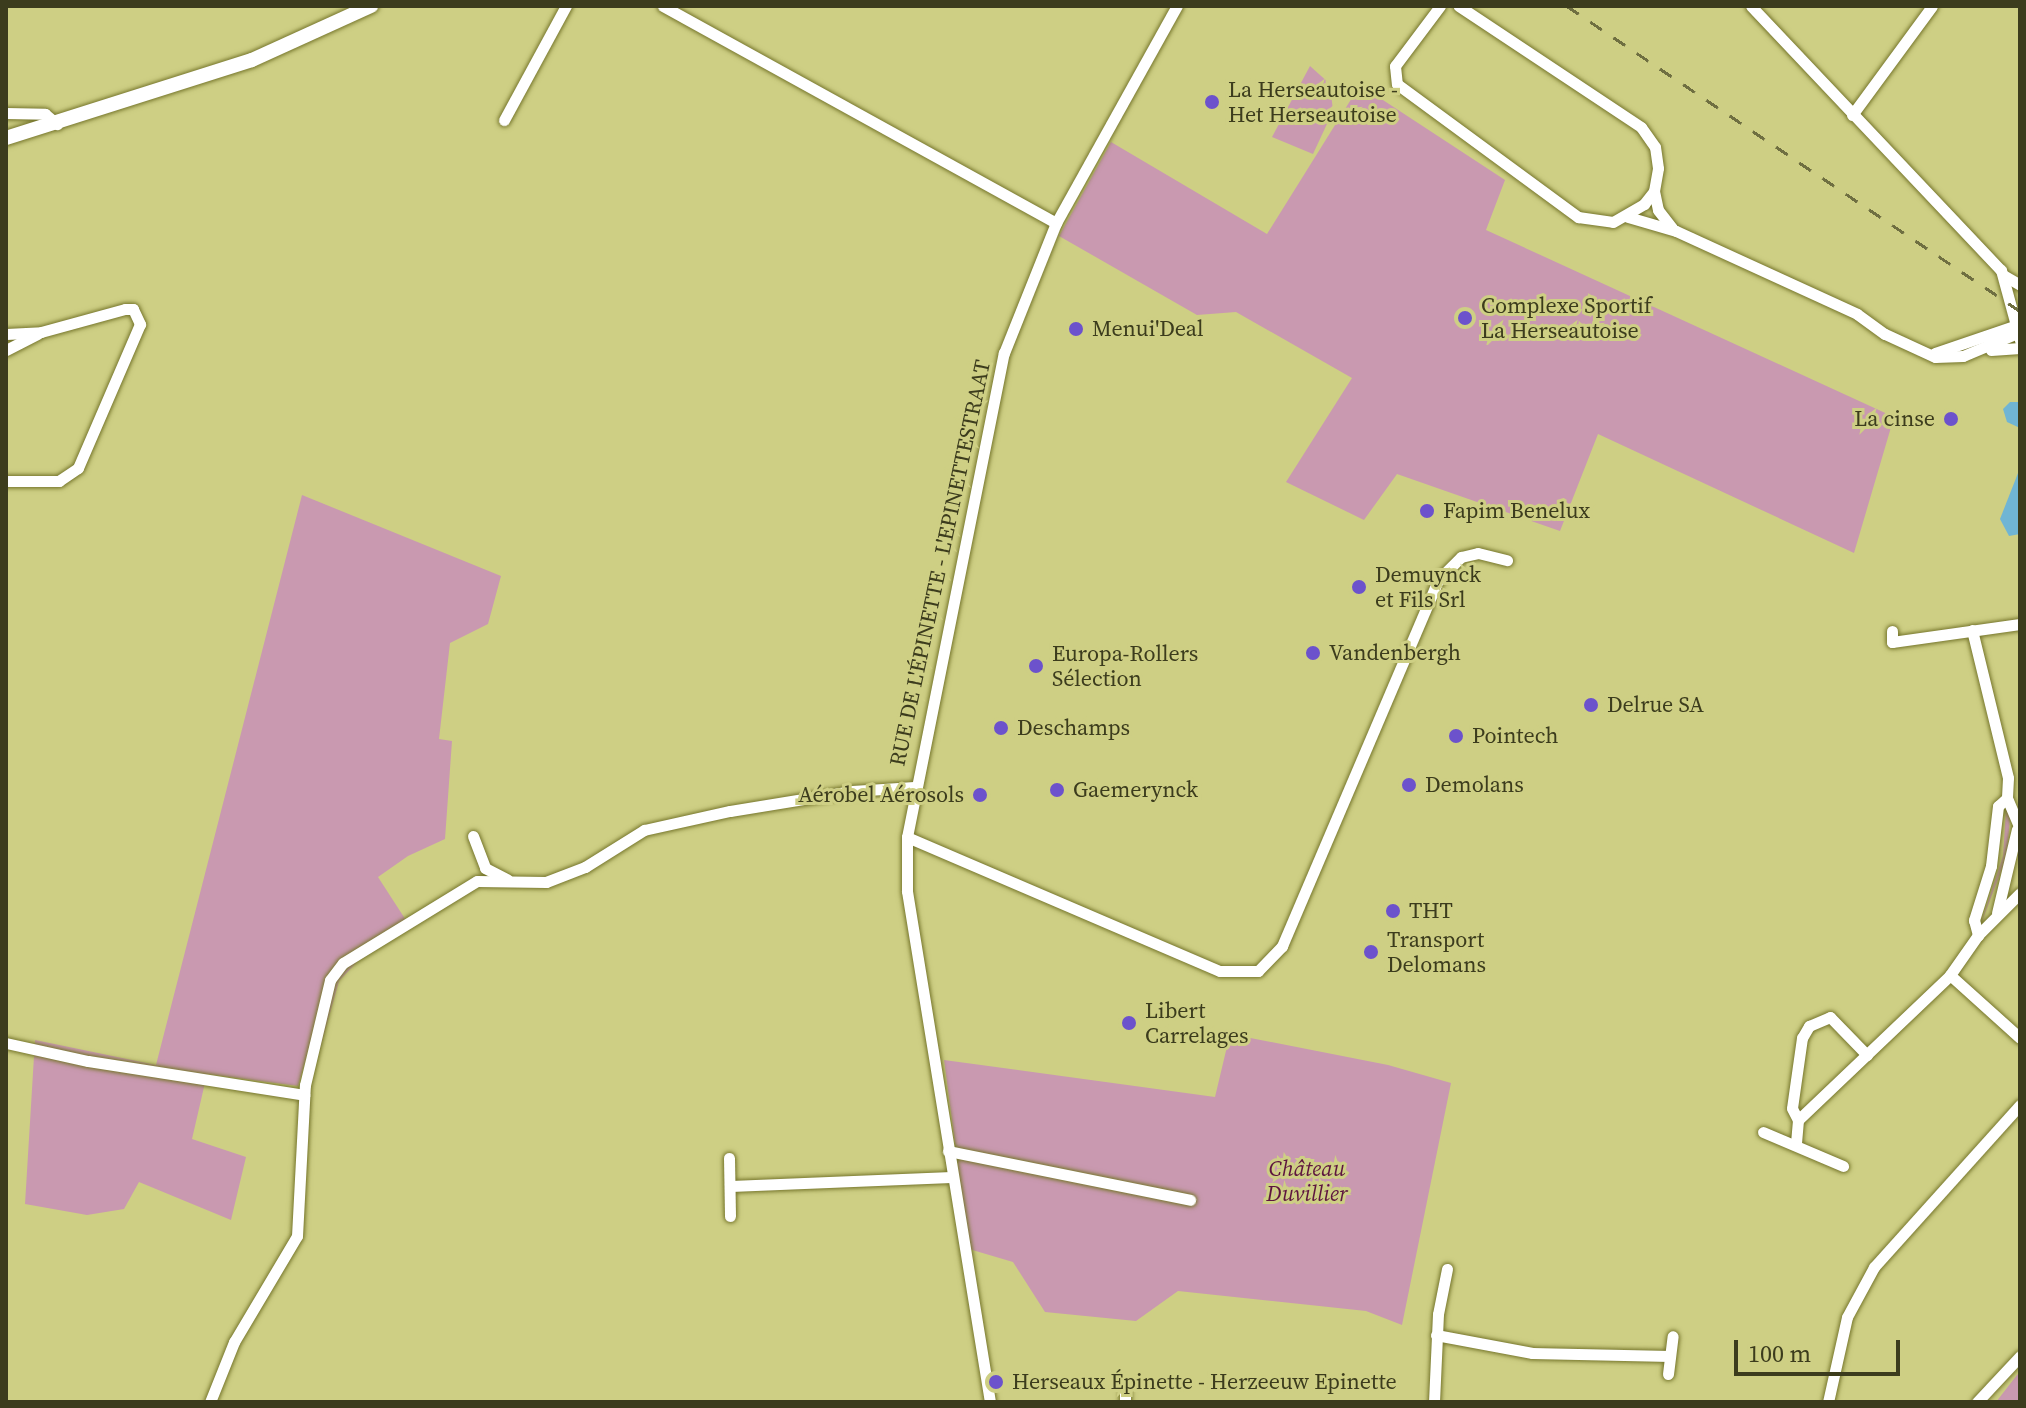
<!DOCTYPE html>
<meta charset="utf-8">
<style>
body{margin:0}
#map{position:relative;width:2026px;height:1408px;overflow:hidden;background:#cecf84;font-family:"Source Serif 4",serif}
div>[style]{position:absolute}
.green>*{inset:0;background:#c999b0}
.water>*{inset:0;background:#70b5d4}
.roads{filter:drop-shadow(0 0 2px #76762c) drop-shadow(0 0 2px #76762c)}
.minor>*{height:11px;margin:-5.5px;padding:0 5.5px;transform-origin:5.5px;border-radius:5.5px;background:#fff}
.major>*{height:14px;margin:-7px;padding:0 7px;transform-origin:7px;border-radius:7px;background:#fff}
.rail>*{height:3px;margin-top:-1.5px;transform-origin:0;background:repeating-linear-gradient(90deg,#6f6f41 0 14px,transparent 0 28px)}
.dots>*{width:22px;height:22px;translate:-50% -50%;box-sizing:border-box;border:4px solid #cecf84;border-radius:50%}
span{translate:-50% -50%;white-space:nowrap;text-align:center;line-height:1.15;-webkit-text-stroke:6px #cecf84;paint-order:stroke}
.poi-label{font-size:22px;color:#3c3c1d}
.left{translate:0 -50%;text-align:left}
.right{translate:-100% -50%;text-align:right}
.street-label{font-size:22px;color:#3c3c1d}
.park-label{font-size:22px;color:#5d153f;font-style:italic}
.frame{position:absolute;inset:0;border:8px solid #3c3c1d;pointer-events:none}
.scale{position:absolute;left:1734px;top:1340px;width:166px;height:36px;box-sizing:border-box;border:4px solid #3c3c1d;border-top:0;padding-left:10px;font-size:24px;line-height:28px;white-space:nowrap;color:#3c3c1d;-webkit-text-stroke:6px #cecf84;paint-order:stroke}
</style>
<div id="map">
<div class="green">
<div style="clip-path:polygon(1310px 66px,1330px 84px,1333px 111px,1313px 154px,1272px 137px)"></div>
<div style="clip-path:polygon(1360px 85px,1505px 180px,1486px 230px,1894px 417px,1854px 553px,1598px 434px,1560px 531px,1397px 474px,1364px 520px,1286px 482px,1352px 378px,1236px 312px,1197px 315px,1059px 236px,1111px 142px,1267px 234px)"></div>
<div style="clip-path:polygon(302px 495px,501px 576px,488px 624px,450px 643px,439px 739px,452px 741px,445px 839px,408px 856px,378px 877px,411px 928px,358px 961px,339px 981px,320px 1049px,309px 1048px,298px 1086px,207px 1074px,192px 1139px,246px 1157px,231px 1220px,139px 1182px,124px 1209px,87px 1215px,25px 1204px,35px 1040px,156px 1065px)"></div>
<div style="clip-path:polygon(2006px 810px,2010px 817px,2007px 856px,1980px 926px,2003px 856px)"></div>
<div style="clip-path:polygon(1230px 1034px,1388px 1065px,1451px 1083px,1402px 1325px,1366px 1311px,1178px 1291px,1136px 1321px,1045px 1312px,1013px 1262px,969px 1249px,944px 1060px,1215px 1097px)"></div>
<div style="clip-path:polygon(2020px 1372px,2020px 1402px,1996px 1402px,2017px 1375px)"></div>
</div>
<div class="water">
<div style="clip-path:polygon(2010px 402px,2020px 402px,2020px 428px,2007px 422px,2003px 409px)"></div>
<div style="clip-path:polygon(2020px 468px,2020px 534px,2009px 536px,2000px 519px)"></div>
</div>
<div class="roads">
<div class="minor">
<div style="left:663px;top:6px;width:449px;rotate:28.9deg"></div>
<div style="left:1440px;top:6px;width:75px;rotate:126.9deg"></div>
<div style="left:1395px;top:66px;width:18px;rotate:84deg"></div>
<div style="left:1397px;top:84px;width:225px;rotate:36.3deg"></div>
<div style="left:1578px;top:217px;width:35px;rotate:8deg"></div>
<div style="left:1613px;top:222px;width:36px;rotate:-30deg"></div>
<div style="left:1644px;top:204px;width:16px;rotate:-52deg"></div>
<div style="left:1654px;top:191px;width:23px;rotate:-80deg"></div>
<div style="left:1658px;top:168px;width:21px;rotate:-98deg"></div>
<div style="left:1655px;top:147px;width:24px;rotate:-125deg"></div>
<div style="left:1641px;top:127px;width:219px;rotate:-146.4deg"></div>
<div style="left:1751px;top:6px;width:364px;rotate:46.6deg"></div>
<div style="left:2001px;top:270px;width:73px;rotate:74.8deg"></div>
<div style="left:6px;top:113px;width:39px;rotate:1deg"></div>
<div style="left:45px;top:114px;width:16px;rotate:40deg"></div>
<div style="left:1852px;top:115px;width:135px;rotate:-53.7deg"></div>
<div style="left:504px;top:120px;width:130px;rotate:-61.5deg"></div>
<div style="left:1654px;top:191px;width:19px;rotate:78deg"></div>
<div style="left:1658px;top:210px;width:23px;rotate:52deg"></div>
<div style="left:1628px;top:217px;width:50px;rotate:16.3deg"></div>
<div style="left:1676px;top:231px;width:199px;rotate:24.6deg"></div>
<div style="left:1857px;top:314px;width:34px;rotate:36deg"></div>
<div style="left:1885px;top:334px;width:55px;rotate:24.7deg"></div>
<div style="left:1935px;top:357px;width:28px;rotate:-2deg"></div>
<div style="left:1963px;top:356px;width:56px;rotate:-22.9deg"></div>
<div style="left:2003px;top:275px;width:20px;rotate:30deg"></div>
<div style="left:6px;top:334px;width:35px;rotate:-3deg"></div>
<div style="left:41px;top:332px;width:87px;rotate:-15.3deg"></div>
<div style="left:125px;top:309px;width:8px"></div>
<div style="left:133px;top:309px;width:17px;rotate:65deg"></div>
<div style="left:140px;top:324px;width:157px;rotate:113.3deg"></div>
<div style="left:78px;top:468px;width:23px;rotate:146deg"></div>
<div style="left:59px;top:481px;width:53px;rotate:180deg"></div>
<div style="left:6px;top:350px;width:35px;rotate:-27deg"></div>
<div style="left:1991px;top:350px;width:29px;rotate:-4deg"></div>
<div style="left:1935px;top:353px;width:83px;rotate:-18.9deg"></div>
<div style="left:1972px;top:630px;width:152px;rotate:76.3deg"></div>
<div style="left:2008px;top:778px;width:20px;rotate:93deg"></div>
<div style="left:2007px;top:798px;width:12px;rotate:138deg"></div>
<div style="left:1998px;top:806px;width:60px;rotate:96.7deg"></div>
<div style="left:1991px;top:866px;width:57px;rotate:107.5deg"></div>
<div style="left:1974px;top:920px;width:16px;rotate:75deg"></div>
<div style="left:1892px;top:631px;width:11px;rotate:90deg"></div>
<div style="left:1892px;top:642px;width:129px;rotate:-8deg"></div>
<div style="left:2007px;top:798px;width:34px;rotate:67deg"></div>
<div style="left:473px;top:836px;width:34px;rotate:69deg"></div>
<div style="left:485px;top:868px;width:25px;rotate:27deg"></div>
<div style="left:907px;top:837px;width:340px;rotate:23.2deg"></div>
<div style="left:1220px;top:971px;width:38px"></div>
<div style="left:1258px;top:971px;width:35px;rotate:-46deg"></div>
<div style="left:1282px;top:946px;width:398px;rotate:-66.9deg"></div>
<div style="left:1438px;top:580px;width:33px;rotate:-45deg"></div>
<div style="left:1461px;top:557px;width:17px;rotate:-13deg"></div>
<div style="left:1478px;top:553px;width:30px;rotate:14deg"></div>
<div style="left:1997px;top:913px;width:86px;rotate:-76.6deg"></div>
<div style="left:1950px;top:975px;width:94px;rotate:42deg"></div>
<div style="left:6px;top:1043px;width:84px;rotate:12.4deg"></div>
<div style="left:88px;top:1061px;width:219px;rotate:8.9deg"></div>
<div style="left:1798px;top:1120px;width:210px;rotate:-43.6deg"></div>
<div style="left:1950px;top:975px;width:49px;rotate:-55deg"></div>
<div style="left:1978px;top:935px;width:59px;rotate:-45deg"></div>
<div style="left:1763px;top:1132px;width:87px;rotate:23deg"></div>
<div style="left:1796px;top:1143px;width:23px;rotate:-85deg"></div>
<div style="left:1798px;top:1120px;width:13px;rotate:-117deg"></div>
<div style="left:1792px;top:1108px;width:71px;rotate:-81.9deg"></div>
<div style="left:1802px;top:1038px;width:14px;rotate:-60deg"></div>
<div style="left:1809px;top:1026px;width:23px;rotate:-23deg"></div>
<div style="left:1830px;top:1017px;width:53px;rotate:45.8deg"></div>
<div style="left:948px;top:1151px;width:247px;rotate:11.4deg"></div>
<div style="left:729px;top:1158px;width:58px;rotate:89deg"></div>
<div style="left:730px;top:1186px;width:222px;rotate:-2.3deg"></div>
<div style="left:1436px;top:1335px;width:98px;rotate:10.6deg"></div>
<div style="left:1532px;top:1353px;width:138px;rotate:1.2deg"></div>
<div style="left:1668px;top:1374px;width:38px;rotate:-83deg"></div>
<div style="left:210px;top:1402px;width:65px;rotate:-68.2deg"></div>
<div style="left:234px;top:1342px;width:123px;rotate:-59.3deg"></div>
<div style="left:297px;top:1236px;width:151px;rotate:-87deg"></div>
<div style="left:305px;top:1085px;width:108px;rotate:-76.6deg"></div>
<div style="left:330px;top:980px;width:21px;rotate:-53deg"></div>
<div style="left:343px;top:963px;width:157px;rotate:-31.5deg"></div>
<div style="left:477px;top:881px;width:69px;rotate:0.8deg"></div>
<div style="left:546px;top:882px;width:42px;rotate:-21deg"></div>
<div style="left:585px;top:867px;width:70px;rotate:-32.1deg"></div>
<div style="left:644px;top:830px;width:88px;rotate:-12.5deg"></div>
<div style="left:730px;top:811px;width:124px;rotate:-9.3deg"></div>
<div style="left:852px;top:791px;width:62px;rotate:-3.7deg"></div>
<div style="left:990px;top:1402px;width:518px;rotate:-99.23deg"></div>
<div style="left:907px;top:891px;width:54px;rotate:-90deg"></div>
<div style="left:907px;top:837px;width:494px;rotate:-78.7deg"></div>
<div style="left:1004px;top:353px;width:140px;rotate:-68.2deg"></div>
<div style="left:1056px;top:223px;width:248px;rotate:-60.9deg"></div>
<div style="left:1125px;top:1402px;width:11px;rotate:-90deg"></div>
<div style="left:1434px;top:1402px;width:88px;rotate:-87.4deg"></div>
<div style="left:1438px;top:1314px;width:46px;rotate:-78.7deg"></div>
<div style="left:1828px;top:1402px;width:87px;rotate:-77.4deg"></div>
<div style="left:1847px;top:1317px;width:57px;rotate:-61.6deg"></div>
<div style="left:1874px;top:1267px;width:218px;rotate:-48deg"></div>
<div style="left:1977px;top:1402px;width:63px;rotate:-46.9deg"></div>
</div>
<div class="major">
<div style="left:6px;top:138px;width:258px;rotate:-17.6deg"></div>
<div style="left:252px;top:60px;width:131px;rotate:-24.4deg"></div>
</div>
</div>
<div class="rail">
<div style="left:1567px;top:6px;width:546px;rotate:33.95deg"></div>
</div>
<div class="dots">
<div style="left:1212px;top:102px;background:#6c52cc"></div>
<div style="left:1465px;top:318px;background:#6c52cc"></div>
<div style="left:1076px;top:329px;background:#6c52cc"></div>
<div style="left:1951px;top:419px;background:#6c52cc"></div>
<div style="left:1427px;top:511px;background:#6c52cc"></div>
<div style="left:1359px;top:587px;background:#6c52cc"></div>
<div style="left:1313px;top:653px;background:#6c52cc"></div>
<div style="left:1036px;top:666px;background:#6c52cc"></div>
<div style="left:1591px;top:705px;background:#6c52cc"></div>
<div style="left:1001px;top:728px;background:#6c52cc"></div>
<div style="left:1456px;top:736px;background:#6c52cc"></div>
<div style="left:1409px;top:785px;background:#6c52cc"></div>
<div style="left:1057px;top:790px;background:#6c52cc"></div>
<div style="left:980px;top:795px;background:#6c52cc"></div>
<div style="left:1393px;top:911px;background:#6c52cc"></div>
<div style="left:1371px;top:952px;background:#6c52cc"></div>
<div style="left:1129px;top:1023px;background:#6c52cc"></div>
<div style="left:996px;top:1382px;background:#6c52cc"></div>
</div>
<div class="poi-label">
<span class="left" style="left:1228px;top:102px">La Herseautoise -<br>Het Herseautoise</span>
<span class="left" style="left:1481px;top:318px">Complexe Sportif<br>La Herseautoise</span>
<span class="left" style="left:1092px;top:329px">Menui'Deal</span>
<span class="right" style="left:1935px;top:419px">La cinse</span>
<span class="left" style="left:1443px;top:511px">Fapim Benelux</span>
<span class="left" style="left:1375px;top:587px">Demuynck<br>et Fils Srl</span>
<span class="left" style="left:1052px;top:666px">Europa-Rollers<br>Sélection</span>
<span class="left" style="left:1329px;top:653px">Vandenbergh</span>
<span class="left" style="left:1607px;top:705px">Delrue SA</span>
<span class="left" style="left:1017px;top:728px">Deschamps</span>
<span class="left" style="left:1472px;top:736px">Pointech</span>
<span class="left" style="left:1425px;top:785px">Demolans</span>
<span class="left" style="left:1073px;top:790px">Gaemerynck</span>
<span class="right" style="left:964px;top:795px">Aérobel Aérosols</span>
<span class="left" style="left:1409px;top:911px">THT</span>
<span class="left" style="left:1387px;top:952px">Transport<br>Delomans</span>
<span class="left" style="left:1145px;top:1023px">Libert<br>Carrelages</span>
<span class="left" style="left:1012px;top:1382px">Herseaux Épinette - Herzeeuw Epinette</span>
</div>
<div class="street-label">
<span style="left:940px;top:563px;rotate:-78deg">RUE DE L'ÉPINETTE - L'EPINETTESTRAAT</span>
</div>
<div class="park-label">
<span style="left:1307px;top:1181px">Château<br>Duvillier</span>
</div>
<div class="frame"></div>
<div class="scale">100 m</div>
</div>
